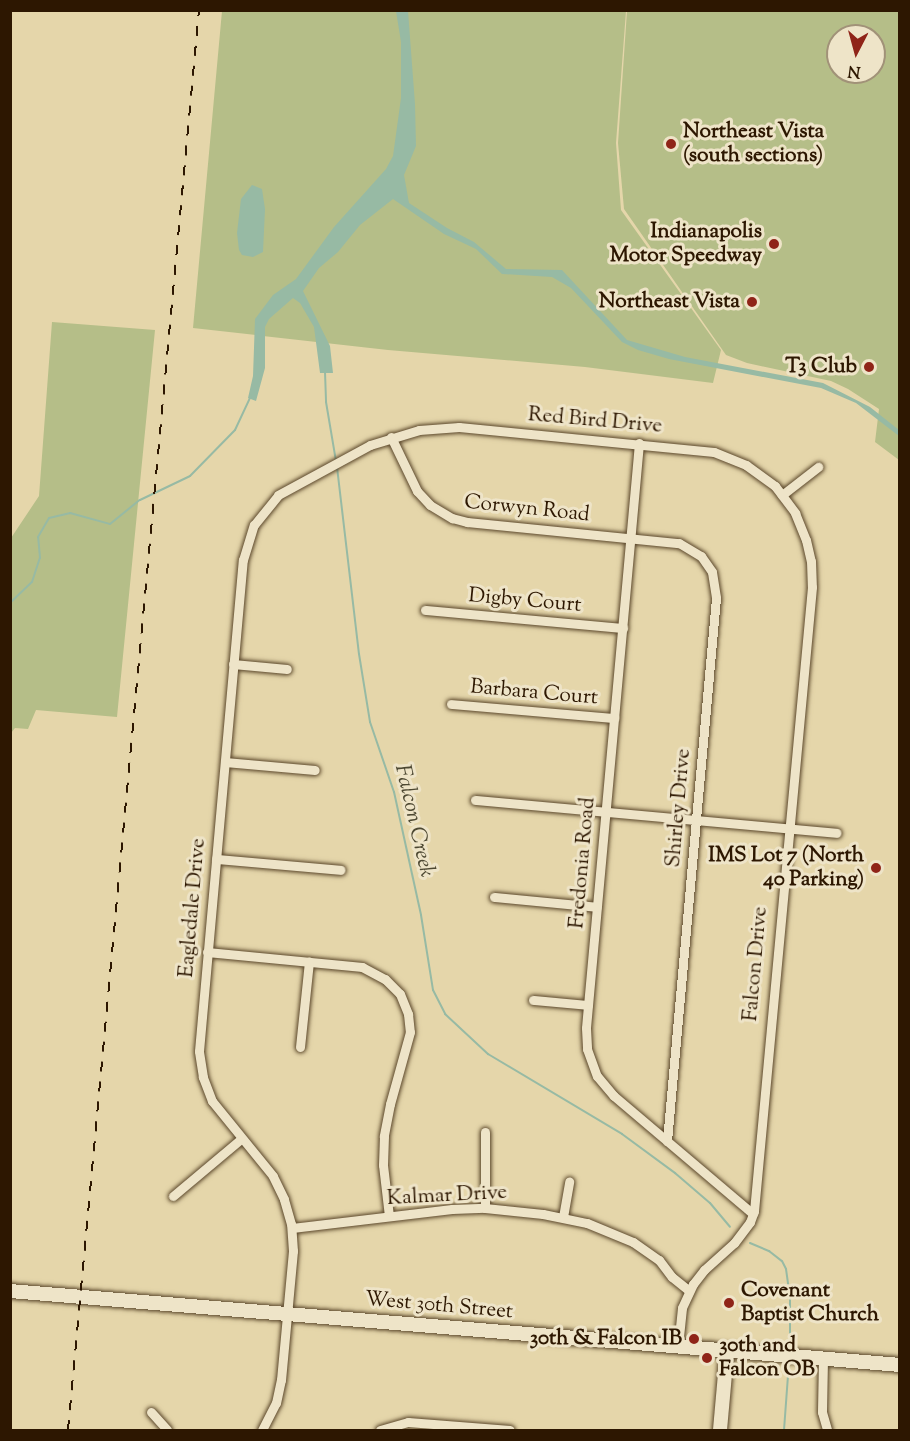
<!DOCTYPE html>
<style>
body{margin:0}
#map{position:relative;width:910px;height:1441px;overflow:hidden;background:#e5d6aa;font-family:"Sorts Mill Goudy",serif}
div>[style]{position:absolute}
.green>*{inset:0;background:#b5be88}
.water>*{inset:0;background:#97baa4}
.stream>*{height:2px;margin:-1px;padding:0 1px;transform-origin:1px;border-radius:1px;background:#97baa4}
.roads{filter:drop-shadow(0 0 2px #5b472b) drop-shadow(0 0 2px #5b472b)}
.street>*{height:9px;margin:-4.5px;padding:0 4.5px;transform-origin:4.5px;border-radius:4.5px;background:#eee4c8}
.secondary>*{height:14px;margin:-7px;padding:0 7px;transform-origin:7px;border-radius:7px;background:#eee4c8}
.rail>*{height:2px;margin-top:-1px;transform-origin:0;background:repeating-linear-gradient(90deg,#2d1701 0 10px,transparent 0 20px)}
.dots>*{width:16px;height:16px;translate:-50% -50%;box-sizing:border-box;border:3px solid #eee4c8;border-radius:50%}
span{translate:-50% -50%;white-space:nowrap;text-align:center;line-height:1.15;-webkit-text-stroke:6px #eee4c8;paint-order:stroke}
.poi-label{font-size:21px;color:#2d1701;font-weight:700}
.left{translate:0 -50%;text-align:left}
.right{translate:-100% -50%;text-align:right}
.street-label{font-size:21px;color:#2d1701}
.water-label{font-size:22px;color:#4d4832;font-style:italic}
.frame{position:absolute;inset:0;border:12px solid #2d1701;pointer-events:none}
.north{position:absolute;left:826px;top:24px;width:60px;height:60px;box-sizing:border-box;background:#eee4c8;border:2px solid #a19278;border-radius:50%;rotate:186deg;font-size:16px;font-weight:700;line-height:24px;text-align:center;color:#2d1701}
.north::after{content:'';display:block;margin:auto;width:21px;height:27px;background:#8f2418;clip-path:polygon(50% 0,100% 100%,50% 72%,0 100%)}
</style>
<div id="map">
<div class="green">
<div style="clip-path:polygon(222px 11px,626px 11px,616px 143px,621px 210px,721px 350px,713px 383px,585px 367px,388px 350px,193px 328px)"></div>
<div style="clip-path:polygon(evenodd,627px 11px,899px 11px,899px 460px,875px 442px,879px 409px,848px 389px,831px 381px,747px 363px,726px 355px,624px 209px,618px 143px,627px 11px,838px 36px,874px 36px,874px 72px,838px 72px,838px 36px)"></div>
<div style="clip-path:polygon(52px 322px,155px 330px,117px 717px,36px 710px,28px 729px,15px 728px,11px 733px,11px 538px,39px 496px)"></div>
</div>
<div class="water">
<div style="clip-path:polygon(396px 11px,408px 11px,415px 104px,416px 146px,404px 175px,409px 203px,447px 228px,474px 242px,506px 269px,562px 270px,627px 340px,685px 357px,823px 383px,870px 407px,899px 430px,899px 436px,856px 403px,821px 388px,669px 359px,638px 350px,622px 342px,571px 288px,552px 277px,502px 274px,476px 249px,444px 234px,393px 199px,360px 225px,338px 252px,319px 268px,303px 291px,330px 346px,333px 373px,320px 373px,314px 327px,300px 303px,293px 298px,269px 319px,265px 327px,265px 368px,256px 401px,248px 398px,253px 376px,255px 319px,273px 295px,296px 279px,334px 227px,386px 169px,393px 156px,401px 98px,401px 42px)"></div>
<div style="clip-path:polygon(252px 185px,262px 189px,265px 209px,263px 252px,253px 257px,242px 255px,239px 250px,237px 233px,241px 199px)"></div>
</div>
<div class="stream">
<div style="left:325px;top:372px;width:30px;rotate:88deg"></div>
<div style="left:326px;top:402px;width:60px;rotate:80.4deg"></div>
<div style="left:337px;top:467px;width:188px;rotate:83.3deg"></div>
<div style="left:359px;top:654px;width:69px;rotate:80.8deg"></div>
<div style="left:370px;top:722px;width:74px;rotate:71.1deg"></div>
<div style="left:394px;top:792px;width:126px;rotate:77.6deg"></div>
<div style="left:421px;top:915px;width:76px;rotate:80.9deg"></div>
<div style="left:433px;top:990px;width:27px;rotate:63deg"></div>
<div style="left:445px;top:1014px;width:59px;rotate:42.9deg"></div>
<div style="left:488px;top:1054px;width:156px;rotate:30.8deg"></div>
<div style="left:622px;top:1134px;width:66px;rotate:36.3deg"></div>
<div style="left:675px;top:1173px;width:46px;rotate:40.6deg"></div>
<div style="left:710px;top:1203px;width:31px;rotate:50deg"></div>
<div style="left:10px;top:603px;width:30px;rotate:-44deg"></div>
<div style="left:32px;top:582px;width:25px;rotate:-72deg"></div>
<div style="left:40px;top:558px;width:21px;rotate:-95deg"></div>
<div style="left:38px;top:537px;width:22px;rotate:-60deg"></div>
<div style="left:49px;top:518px;width:22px;rotate:-13deg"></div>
<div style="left:70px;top:513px;width:41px;rotate:15.4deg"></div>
<div style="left:110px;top:524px;width:38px;rotate:-39deg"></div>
<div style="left:140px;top:500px;width:55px;rotate:-25.6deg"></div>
<div style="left:190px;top:476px;width:64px;rotate:-45.6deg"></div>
<div style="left:235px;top:430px;width:38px;rotate:-65deg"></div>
<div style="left:750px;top:1243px;width:21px;rotate:23deg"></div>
<div style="left:769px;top:1251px;width:16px;rotate:38deg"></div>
<div style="left:782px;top:1261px;width:9px;rotate:63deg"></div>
<div style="left:786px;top:1269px;width:27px;rotate:82deg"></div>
<div style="left:790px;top:1296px;width:54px;rotate:90deg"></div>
<div style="left:784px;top:1430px;width:68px;rotate:-85.8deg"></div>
</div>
<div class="roads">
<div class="street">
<div style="left:391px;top:437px;width:60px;rotate:64.3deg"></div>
<div style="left:417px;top:491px;width:19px;rotate:47deg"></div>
<div style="left:430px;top:505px;width:26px;rotate:31deg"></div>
<div style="left:452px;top:518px;width:16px;rotate:15deg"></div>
<div style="left:467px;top:522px;width:213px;rotate:5.7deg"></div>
<div style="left:679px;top:543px;width:26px;rotate:31deg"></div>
<div style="left:701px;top:556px;width:19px;rotate:55deg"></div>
<div style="left:712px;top:572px;width:26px;rotate:81deg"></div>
<div style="left:716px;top:598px;width:545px;rotate:95.16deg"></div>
<div style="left:639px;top:443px;width:587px;rotate:95.18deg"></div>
<div style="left:586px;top:1028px;width:21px;rotate:87deg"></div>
<div style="left:587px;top:1049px;width:29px;rotate:70deg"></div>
<div style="left:597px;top:1076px;width:26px;rotate:50deg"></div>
<div style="left:614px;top:1096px;width:182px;rotate:40.3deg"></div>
<div style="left:782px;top:495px;width:46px;rotate:-37.9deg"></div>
<div style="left:425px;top:610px;width:199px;rotate:5.2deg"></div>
<div style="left:233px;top:664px;width:54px;rotate:5.3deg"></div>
<div style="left:451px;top:704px;width:164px;rotate:4.9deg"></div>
<div style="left:225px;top:762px;width:90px;rotate:5.1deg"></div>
<div style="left:475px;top:800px;width:363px;rotate:5.2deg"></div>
<div style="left:216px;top:859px;width:125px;rotate:5deg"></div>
<div style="left:494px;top:897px;width:103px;rotate:5.5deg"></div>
<div style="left:207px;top:952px;width:156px;rotate:5.5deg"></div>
<div style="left:362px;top:967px;width:26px;rotate:28deg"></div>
<div style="left:385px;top:979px;width:21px;rotate:45deg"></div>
<div style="left:400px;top:994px;width:22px;rotate:68deg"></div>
<div style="left:408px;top:1014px;width:18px;rotate:84deg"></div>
<div style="left:410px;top:1032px;width:75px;rotate:105.5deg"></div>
<div style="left:390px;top:1104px;width:33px;rotate:101deg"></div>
<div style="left:384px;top:1136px;width:29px;rotate:92deg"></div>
<div style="left:383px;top:1165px;width:51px;rotate:83.3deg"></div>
<div style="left:533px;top:1000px;width:55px;rotate:5.2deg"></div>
<div style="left:300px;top:1047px;width:86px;rotate:-84deg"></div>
<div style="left:173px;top:1196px;width:89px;rotate:-40deg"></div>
<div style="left:485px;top:1208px;width:76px;rotate:-90deg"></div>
<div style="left:563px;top:1217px;width:36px;rotate:-80deg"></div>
<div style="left:292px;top:1228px;width:161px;rotate:-6.8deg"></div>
<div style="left:452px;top:1209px;width:33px;rotate:-2deg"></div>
<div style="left:485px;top:1208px;width:58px;rotate:5.9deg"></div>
<div style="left:543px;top:1214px;width:45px;rotate:11.6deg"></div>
<div style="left:587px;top:1223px;width:50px;rotate:22.4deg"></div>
<div style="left:633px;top:1242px;width:32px;rotate:35deg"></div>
<div style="left:659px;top:1260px;width:21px;rotate:53deg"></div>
<div style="left:672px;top:1277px;width:22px;rotate:39deg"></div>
<div style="left:823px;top:1359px;width:53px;rotate:91.1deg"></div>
<div style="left:822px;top:1412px;width:19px;rotate:74deg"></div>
<div style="left:151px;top:1412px;width:24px;rotate:48deg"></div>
<div style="left:262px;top:1430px;width:30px;rotate:-63deg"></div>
<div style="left:276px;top:1403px;width:24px;rotate:-78deg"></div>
<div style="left:281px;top:1380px;width:130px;rotate:-84.7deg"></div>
<div style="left:293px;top:1251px;width:27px;rotate:-94deg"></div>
<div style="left:291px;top:1224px;width:26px;rotate:-106deg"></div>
<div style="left:284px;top:1199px;width:25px;rotate:-116deg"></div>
<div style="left:273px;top:1176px;width:97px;rotate:-129.1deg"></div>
<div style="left:212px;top:1101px;width:26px;rotate:-111deg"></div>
<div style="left:203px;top:1077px;width:26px;rotate:-99deg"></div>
<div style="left:199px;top:1051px;width:493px;rotate:-84.9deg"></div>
<div style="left:243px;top:560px;width:37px;rotate:-73deg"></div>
<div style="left:254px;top:525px;width:38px;rotate:-51deg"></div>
<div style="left:278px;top:495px;width:105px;rotate:-28.5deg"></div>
<div style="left:370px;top:445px;width:51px;rotate:-17deg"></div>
<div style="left:419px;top:430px;width:40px;rotate:-4.3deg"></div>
<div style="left:459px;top:427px;width:256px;rotate:5.6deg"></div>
<div style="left:714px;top:452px;width:35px;rotate:22deg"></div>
<div style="left:746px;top:465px;width:36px;rotate:36deg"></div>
<div style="left:775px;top:486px;width:34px;rotate:53deg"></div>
<div style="left:795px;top:513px;width:29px;rotate:68deg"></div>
<div style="left:806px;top:540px;width:22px;rotate:77deg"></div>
<div style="left:811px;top:561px;width:26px;rotate:88deg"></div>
<div style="left:812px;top:587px;width:627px;rotate:95.31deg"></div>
<div style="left:754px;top:1211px;width:12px;rotate:110deg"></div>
<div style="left:750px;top:1222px;width:26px;rotate:127deg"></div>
<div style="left:734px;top:1243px;width:40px;rotate:138deg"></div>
<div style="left:704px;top:1270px;width:18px;rotate:128deg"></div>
<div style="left:693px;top:1284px;width:26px;rotate:115deg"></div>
<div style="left:682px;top:1308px;width:39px;rotate:96deg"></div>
<div style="left:380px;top:1430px;width:29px;rotate:-16deg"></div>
<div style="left:408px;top:1422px;width:102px;rotate:4.5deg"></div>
</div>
<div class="secondary">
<div style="left:10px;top:1291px;width:893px;rotate:4.75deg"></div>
<div style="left:720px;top:1430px;width:79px;rotate:-84.9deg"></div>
</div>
</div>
<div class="rail">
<div style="left:68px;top:1430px;width:1426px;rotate:-84.73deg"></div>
</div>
<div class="dots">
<div style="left:671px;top:144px;background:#8f2418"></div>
<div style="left:774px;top:244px;background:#8f2418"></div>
<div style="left:752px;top:302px;background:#8f2418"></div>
<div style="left:869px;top:367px;background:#8f2418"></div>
<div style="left:876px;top:868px;background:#8f2418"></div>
<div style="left:729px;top:1303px;background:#8f2418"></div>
<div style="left:694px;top:1339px;background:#8f2418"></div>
<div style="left:707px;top:1358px;background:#8f2418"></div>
</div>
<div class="poi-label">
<span class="left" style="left:683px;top:144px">Northeast Vista<br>(south sections)</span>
<span class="right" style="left:762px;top:244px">Indianapolis<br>Motor Speedway</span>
<span class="right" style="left:740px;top:302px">Northeast Vista</span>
<span class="right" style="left:857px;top:367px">T3 Club</span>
<span class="right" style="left:864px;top:868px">IMS Lot 7 (North<br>40 Parking)</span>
<span class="left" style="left:741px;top:1303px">Covenant<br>Baptist Church</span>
<span class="right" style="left:682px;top:1339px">30th &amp; Falcon IB</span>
<span class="left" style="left:719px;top:1358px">30th and<br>Falcon OB</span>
</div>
<div class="street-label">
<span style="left:595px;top:421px;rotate:5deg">Red Bird Drive</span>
<span style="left:527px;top:509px;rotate:6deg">Corwyn Road</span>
<span style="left:525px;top:601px;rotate:5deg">Digby Court</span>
<span style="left:534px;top:693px;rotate:5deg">Barbara Court</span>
<span style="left:679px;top:808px;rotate:-85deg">Shirley Drive</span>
<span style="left:583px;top:863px;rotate:-85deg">Fredonia Road</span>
<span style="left:193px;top:908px;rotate:-85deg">Eagledale Drive</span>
<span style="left:756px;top:964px;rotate:-85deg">Falcon Drive</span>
<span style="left:447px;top:1196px;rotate:-3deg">Kalmar Drive</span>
<span style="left:439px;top:1306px;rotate:5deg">West 30th Street</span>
</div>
<div class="water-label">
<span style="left:413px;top:821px;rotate:77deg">Falcon Creek</span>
</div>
<div class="frame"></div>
<div class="north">N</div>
</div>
